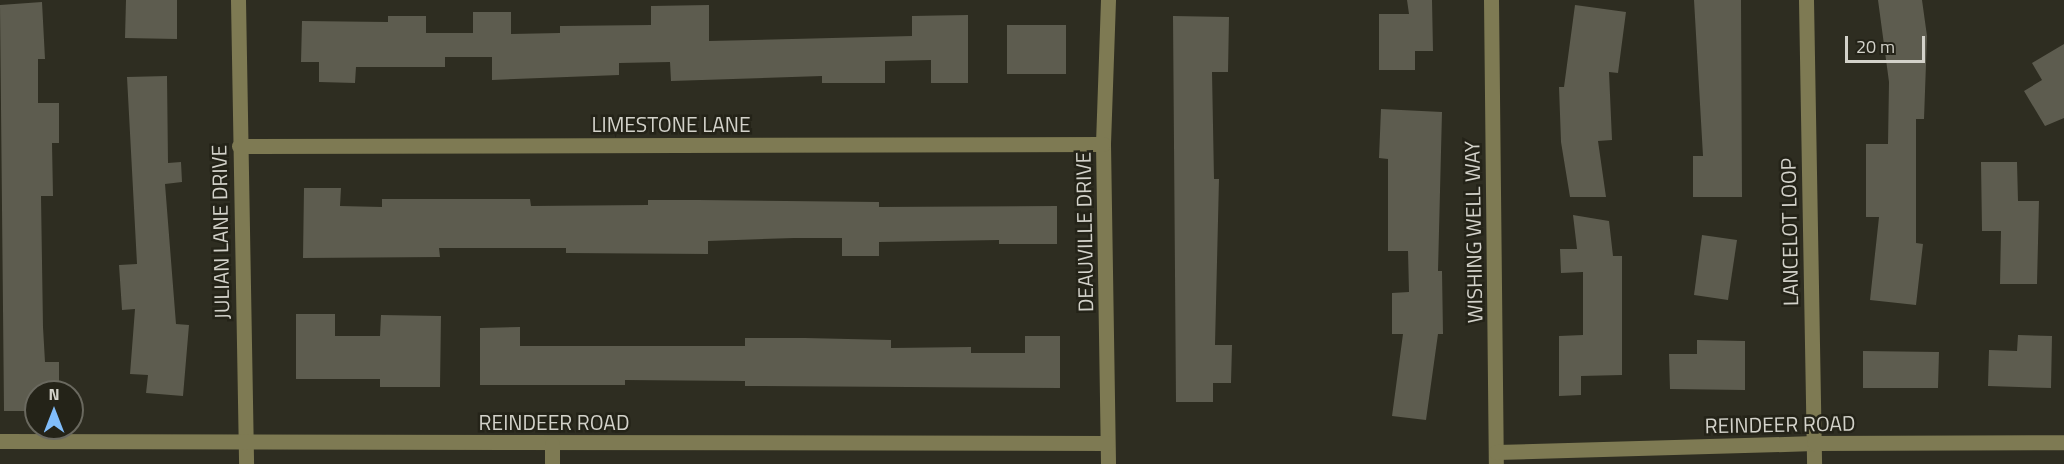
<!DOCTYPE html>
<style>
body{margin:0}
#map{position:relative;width:2064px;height:464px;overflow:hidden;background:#2e2d21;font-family:"Titillium Web",sans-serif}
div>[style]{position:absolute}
.building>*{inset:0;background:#5d5c4f}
.minor>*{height:15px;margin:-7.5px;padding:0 7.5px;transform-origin:7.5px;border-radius:7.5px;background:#7e7a53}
span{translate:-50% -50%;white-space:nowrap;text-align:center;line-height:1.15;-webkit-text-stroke:5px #242318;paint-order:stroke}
.street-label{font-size:21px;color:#d3d2ca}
.north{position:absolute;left:24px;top:380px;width:60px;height:60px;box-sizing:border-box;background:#242318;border:2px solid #6a695f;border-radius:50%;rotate:0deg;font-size:16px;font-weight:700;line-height:24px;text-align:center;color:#d3d2ca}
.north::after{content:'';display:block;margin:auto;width:21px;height:27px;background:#81bdfa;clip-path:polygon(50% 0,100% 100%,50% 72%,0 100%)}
.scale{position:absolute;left:1845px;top:36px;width:80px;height:27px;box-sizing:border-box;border:3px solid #d3d2ca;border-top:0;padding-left:8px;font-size:18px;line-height:21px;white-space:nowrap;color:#d3d2ca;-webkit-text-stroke:4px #242318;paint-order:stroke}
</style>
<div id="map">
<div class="building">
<div style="clip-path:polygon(126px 0,177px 0,177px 39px,125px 38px)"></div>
<div style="clip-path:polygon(1407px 0,1432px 0,1433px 51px,1415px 51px,1415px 70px,1379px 70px,1379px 14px,1409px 14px)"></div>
<div style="clip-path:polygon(1694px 0,1741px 0,1742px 197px,1693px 197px,1693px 156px,1703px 156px)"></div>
<div style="clip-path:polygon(1878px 0,1922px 0,1927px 36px,1924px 119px,1916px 119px,1916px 243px,1923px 244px,1916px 305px,1870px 300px,1879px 217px,1866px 217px,1866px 144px,1888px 144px,1889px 82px)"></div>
<div style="clip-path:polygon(42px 2px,45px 59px,38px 59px,38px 103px,59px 103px,59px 143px,52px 143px,53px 196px,41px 196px,43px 327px,45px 362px,59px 362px,59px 392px,36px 392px,36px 411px,4px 411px,0 5px)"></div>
<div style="clip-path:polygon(709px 5px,709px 41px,912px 36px,912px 16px,968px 15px,968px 83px,931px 83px,931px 60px,885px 61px,885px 83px,822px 83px,822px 76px,671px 81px,670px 62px,619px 63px,619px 75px,492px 80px,492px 57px,445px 57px,445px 67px,356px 67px,355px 83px,319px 82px,319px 62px,301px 62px,302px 21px,388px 22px,388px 16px,426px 16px,426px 33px,473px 33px,473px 12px,511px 12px,511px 34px,560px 33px,560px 26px,651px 25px,651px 6px)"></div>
<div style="clip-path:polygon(1575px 5px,1626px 12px,1618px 73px,1609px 72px,1612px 140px,1598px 141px,1606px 197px,1570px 197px,1561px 142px,1559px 87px,1564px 87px)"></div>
<div style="clip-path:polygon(1173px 16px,1229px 17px,1228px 72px,1212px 72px,1214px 179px,1219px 179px,1215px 345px,1232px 345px,1231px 383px,1213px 383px,1213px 402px,1176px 402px)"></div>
<div style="clip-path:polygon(1007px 25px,1066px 25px,1066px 74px,1007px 74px)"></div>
<div style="clip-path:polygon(2064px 44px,2064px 118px,2045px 126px,2024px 91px,2042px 80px,2032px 63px)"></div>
<div style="clip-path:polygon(167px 76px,168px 163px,181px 162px,182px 182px,165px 184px,176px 324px,189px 325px,183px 396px,146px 393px,148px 375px,130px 374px,135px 309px,122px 310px,119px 265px,137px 264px,127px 77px)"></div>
<div style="clip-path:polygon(1381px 109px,1442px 112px,1438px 271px,1442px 271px,1443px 334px,1438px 334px,1426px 420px,1392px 416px,1403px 334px,1392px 334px,1392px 293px,1409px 292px,1408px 251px,1388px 251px,1388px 159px,1379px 158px)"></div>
<div style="clip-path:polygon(1981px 162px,2017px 162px,2018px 201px,2039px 201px,2037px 284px,2000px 284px,2001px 231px,1982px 231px)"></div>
<div style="clip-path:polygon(304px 188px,341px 188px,340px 206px,382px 207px,382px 199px,530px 199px,531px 206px,648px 205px,648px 200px,698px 200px,879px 202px,879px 207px,1057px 206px,1057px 244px,999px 244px,999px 240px,879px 242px,879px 256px,842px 256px,842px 238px,794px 238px,708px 241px,708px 254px,566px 253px,566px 248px,439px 248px,440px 257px,303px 258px)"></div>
<div style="clip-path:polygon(1573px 215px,1609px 221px,1613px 256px,1622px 256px,1622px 375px,1581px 376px,1581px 395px,1559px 396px,1559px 336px,1583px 335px,1583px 272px,1561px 273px,1560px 249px,1577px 249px)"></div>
<div style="clip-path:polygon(1702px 235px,1737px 240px,1728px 300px,1694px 295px)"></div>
<div style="clip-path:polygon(296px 314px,335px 314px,335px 336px,380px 336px,381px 315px,441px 316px,440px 387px,380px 387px,380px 379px,296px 379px)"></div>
<div style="clip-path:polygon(520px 327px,520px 346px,745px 346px,745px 338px,805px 338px,891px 340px,891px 348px,971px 347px,971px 353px,1025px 353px,1025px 336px,1060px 336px,1060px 388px,745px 386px,745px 381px,625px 380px,625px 385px,480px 385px,480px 328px)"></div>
<div style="clip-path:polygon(2018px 335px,2052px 336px,2051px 388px,1988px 386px,1989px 350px,2017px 351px)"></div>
<div style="clip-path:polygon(1697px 340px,1745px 341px,1745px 390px,1670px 389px,1669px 354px,1697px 354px)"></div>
<div style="clip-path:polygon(1863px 351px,1939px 352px,1938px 388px,1863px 388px)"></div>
</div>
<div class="minor">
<div style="left:238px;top:0;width:464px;rotate:89deg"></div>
<div style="left:1108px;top:0;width:144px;rotate:92deg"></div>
<div style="left:1103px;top:144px;width:320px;rotate:89.1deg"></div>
<div style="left:1491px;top:0;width:464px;rotate:89.4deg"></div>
<div style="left:1806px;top:0;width:464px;rotate:89deg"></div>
<div style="left:239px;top:146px;width:864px;rotate:-0.13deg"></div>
<div style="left:0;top:441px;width:1107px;rotate:0.1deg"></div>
<div style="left:552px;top:444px;width:20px;rotate:90deg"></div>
<div style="left:1496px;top:452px;width:318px;rotate:-1.6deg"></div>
<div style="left:1814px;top:443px;width:250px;rotate:-0.2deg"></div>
</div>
<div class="street-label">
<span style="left:671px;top:124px">LIMESTONE LANE</span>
<span style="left:220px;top:232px;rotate:-91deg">JULIAN LANE DRIVE</span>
<span style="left:1084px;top:232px;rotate:-91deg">DEAUVILLE DRIVE</span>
<span style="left:1473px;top:232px;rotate:-91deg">WISHING WELL WAY</span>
<span style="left:1789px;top:232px;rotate:-91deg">LANCELOT LOOP</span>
<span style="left:554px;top:422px">REINDEER ROAD</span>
<span style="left:1780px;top:424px;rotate:-1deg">REINDEER ROAD</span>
</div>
<div class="north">N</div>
<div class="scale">20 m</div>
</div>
